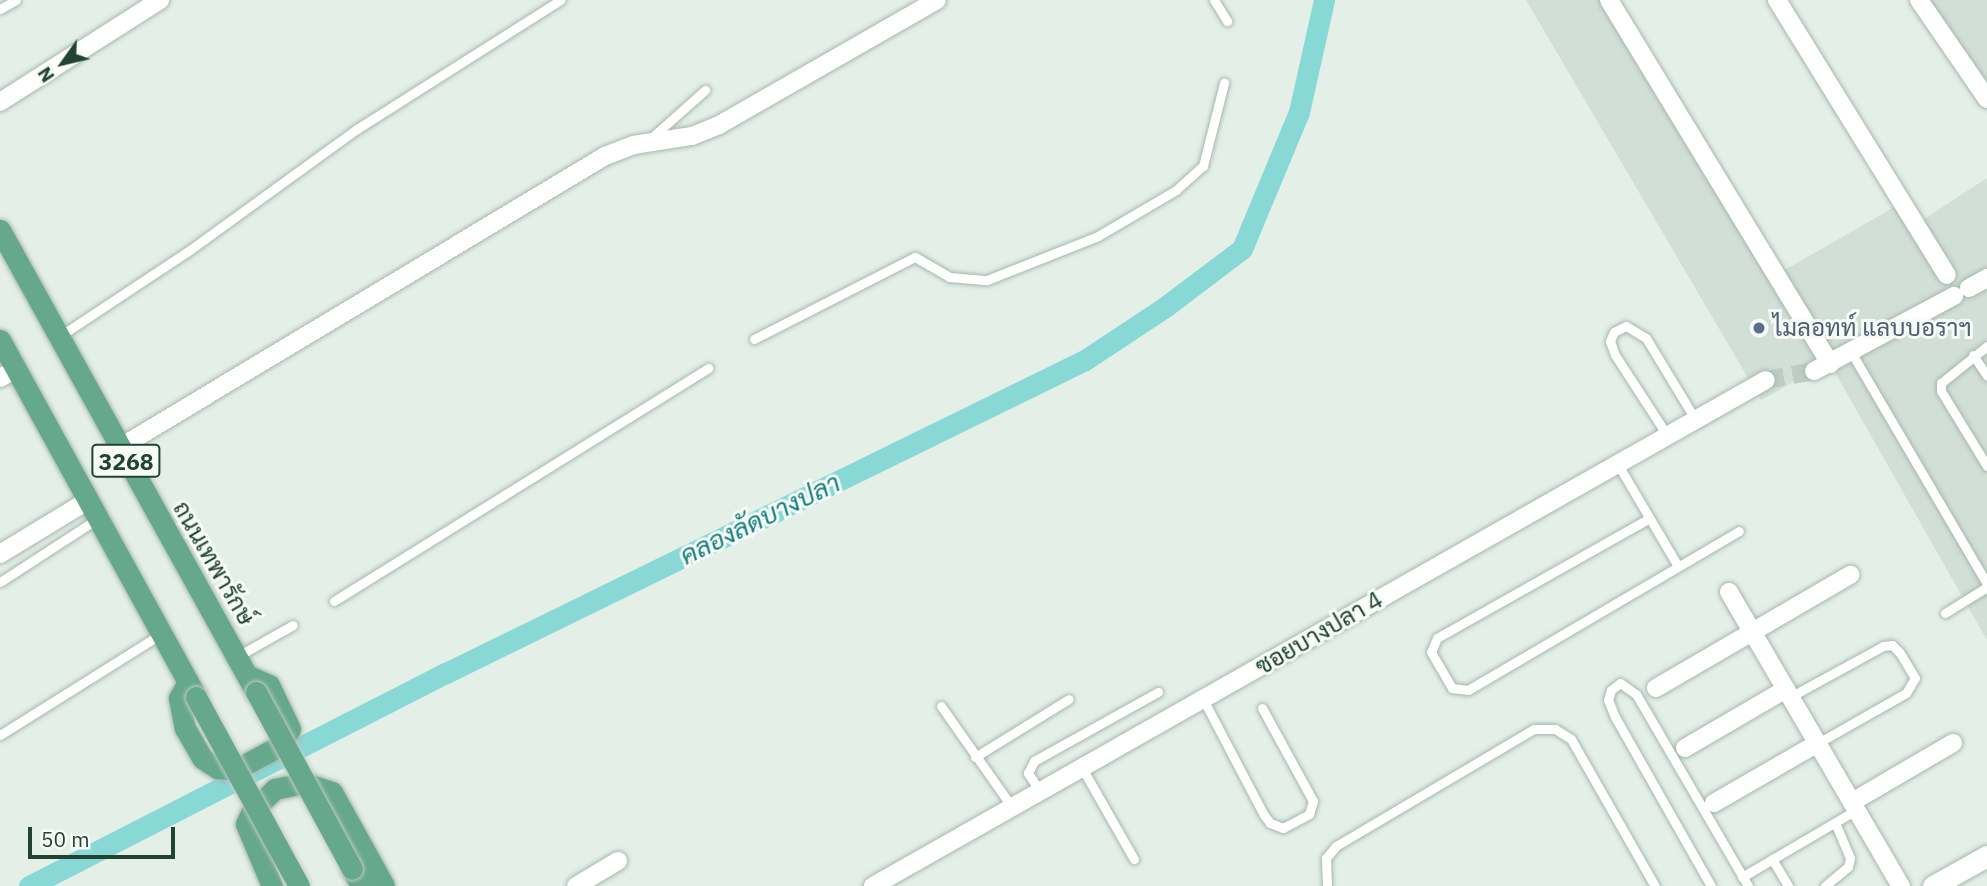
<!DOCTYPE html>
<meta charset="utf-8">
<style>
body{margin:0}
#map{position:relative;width:1987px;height:886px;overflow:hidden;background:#e4efe8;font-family:"IBM Plex Sans",Sarabun,sans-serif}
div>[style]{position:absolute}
.built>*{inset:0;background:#d2dfd7}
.canal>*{height:21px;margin:-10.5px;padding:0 10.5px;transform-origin:10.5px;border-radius:10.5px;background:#88d8d6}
.minor-tunnel>*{height:18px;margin-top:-9px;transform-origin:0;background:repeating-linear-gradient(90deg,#bdcdc4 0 18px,transparent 0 27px)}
.roads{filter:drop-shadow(0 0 2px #a6b8ae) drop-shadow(0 0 2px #a6b8ae)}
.service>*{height:9px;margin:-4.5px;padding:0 4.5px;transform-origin:4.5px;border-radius:4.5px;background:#fff}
.minor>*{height:18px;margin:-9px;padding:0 9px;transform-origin:9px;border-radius:9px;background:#fff}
.tertiary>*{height:21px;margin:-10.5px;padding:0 10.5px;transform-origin:10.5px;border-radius:10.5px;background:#fff}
.primary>*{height:21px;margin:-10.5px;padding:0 10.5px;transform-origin:10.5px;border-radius:10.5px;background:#65a88b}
.bridges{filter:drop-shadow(0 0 2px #c1cac6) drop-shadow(0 0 2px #c1cac6)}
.primary-bridge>*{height:21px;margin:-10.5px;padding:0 10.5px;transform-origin:10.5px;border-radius:10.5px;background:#65a88b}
.dots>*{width:19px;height:19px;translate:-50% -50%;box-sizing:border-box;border:4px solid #f6fbf7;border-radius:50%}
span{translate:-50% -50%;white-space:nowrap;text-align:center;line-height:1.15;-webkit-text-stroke:6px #f6fbf7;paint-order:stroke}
.shield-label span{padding:2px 5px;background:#f6fbf7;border:2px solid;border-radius:5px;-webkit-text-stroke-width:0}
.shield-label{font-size:23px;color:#214334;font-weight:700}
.service-label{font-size:24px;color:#4e5e75}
.left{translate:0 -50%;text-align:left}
.street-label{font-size:24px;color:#214334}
.water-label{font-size:26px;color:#157f7e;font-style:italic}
.north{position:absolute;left:28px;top:28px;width:70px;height:70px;-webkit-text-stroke:5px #f6fbf7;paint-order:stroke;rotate:236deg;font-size:19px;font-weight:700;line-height:28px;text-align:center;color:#214334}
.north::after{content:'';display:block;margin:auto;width:24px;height:32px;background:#214334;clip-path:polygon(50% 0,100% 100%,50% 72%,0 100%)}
.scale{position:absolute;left:28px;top:827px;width:147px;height:32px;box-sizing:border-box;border:4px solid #214334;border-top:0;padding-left:9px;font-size:21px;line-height:24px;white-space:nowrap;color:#214334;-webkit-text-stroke:5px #f6fbf7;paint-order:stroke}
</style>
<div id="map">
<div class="built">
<div style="clip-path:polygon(1526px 0,1608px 0,1776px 275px,1898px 205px,1912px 227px,1987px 178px,1987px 640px,1829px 362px,1761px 400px)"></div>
<div style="clip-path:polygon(1922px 0,1987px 0,1987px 97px)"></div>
</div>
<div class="canal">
<div style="left:29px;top:886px;width:468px;rotate:-27.1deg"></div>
<div style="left:446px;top:673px;width:712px;rotate:-26.1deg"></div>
<div style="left:1085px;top:360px;width:96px;rotate:-33.5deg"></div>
<div style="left:1165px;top:307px;width:96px;rotate:-37deg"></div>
<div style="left:1242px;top:249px;width:148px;rotate:-67.4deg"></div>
<div style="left:1299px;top:112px;width:115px;rotate:-77.4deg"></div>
</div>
<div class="minor-tunnel">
<div style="left:1766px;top:380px;width:49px;rotate:-10.6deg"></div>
</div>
<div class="roads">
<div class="service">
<div style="left:1214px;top:0;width:25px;rotate:58deg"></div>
<div style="left:0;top:9px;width:18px;rotate:-29deg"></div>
<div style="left:650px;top:139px;width:74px;rotate:-41.7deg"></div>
<div style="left:60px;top:336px;width:152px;rotate:-33.5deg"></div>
<div style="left:187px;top:252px;width:210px;rotate:-35.9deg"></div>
<div style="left:357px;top:129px;width:241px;rotate:-32.4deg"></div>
<div style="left:754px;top:339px;width:181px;rotate:-27deg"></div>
<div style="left:915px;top:257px;width:39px;rotate:30deg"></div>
<div style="left:949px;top:277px;width:38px;rotate:5deg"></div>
<div style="left:987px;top:280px;width:119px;rotate:-21.6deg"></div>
<div style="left:1098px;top:236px;width:91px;rotate:-30.5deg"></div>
<div style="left:1176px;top:190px;width:36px;rotate:-42deg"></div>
<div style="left:1203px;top:166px;width:86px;rotate:-75.8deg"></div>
<div style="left:1987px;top:346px;width:59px;rotate:141.2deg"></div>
<div style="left:1941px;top:383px;width:8px;rotate:90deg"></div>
<div style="left:1941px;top:391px;width:88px;rotate:58.5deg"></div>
<div style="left:1851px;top:352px;width:269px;rotate:59.6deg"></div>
<div style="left:1973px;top:355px;width:25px;rotate:56deg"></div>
<div style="left:1667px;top:435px;width:95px;rotate:-123deg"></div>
<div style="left:1615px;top:355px;width:15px;rotate:-110deg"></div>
<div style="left:1610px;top:341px;width:10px;rotate:-66deg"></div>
<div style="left:1614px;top:332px;width:13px;rotate:-27deg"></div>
<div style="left:1626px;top:326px;width:23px;rotate:31deg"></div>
<div style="left:1646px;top:338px;width:95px;rotate:58.8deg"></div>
<div style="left:1617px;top:463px;width:120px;rotate:59.4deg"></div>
<div style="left:1648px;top:519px;width:242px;rotate:150.6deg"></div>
<div style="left:1437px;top:638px;width:15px;rotate:113deg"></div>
<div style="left:1431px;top:652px;width:42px;rotate:59.7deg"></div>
<div style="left:1452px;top:688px;width:16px;rotate:7deg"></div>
<div style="left:1468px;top:690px;width:314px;rotate:-30.4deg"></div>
<div style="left:0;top:582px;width:116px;rotate:-33deg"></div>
<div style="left:334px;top:601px;width:441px;rotate:-31.9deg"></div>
<div style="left:1945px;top:613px;width:49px;rotate:-31.8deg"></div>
<div style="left:236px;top:657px;width:65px;rotate:-29.3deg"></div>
<div style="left:1790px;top:697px;width:106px;rotate:-28.7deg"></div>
<div style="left:1883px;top:646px;width:9px;rotate:-6deg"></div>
<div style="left:1892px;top:645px;width:11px;rotate:45deg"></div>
<div style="left:1900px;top:653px;width:29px;rotate:59deg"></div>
<div style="left:1915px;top:678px;width:17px;rotate:121deg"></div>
<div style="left:1906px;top:693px;width:101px;rotate:150.4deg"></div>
<div style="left:1203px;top:699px;width:131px;rotate:62.3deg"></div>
<div style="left:1264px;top:815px;width:10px;rotate:53deg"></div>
<div style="left:1270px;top:823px;width:14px;rotate:21deg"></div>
<div style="left:1283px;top:828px;width:30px;rotate:-28deg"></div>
<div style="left:1309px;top:814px;width:14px;rotate:-73deg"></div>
<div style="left:1313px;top:801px;width:106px;rotate:-118.7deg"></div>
<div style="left:941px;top:706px;width:123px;rotate:54.9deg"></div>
<div style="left:0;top:735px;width:190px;rotate:-32.1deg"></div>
<div style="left:975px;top:757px;width:110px;rotate:-31.7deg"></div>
<div style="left:1082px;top:768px;width:105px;rotate:60.3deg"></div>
<div style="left:1040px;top:791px;width:22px;rotate:-124deg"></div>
<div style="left:1028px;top:773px;width:13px;rotate:-63deg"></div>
<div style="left:1034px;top:761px;width:142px;rotate:-29.1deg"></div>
<div style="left:1772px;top:859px;width:31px;rotate:59deg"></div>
<div style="left:1742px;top:877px;width:132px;rotate:-30.4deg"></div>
<div style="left:1327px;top:886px;width:28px;rotate:-92deg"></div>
<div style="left:1326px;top:858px;width:16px;rotate:-50deg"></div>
<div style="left:1336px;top:846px;width:230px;rotate:-30.6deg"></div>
<div style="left:1534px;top:729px;width:21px"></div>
<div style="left:1555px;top:729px;width:19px;rotate:32deg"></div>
<div style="left:1571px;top:739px;width:169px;rotate:60.3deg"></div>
<div style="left:1711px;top:886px;width:194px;rotate:-119.6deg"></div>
<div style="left:1615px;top:717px;width:18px;rotate:-112deg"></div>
<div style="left:1608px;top:700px;width:10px;rotate:-73deg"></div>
<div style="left:1611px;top:690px;width:11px;rotate:-38deg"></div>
<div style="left:1620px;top:683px;width:19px;rotate:35deg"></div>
<div style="left:1636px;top:694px;width:222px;rotate:59.7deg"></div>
<div style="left:1825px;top:886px;width:30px;rotate:-40deg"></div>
<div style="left:1848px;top:867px;width:9px;rotate:-77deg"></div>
<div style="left:1850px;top:858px;width:38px;rotate:-113deg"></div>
</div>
<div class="minor">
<div style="left:1609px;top:0;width:426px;rotate:58.7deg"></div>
<div style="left:1777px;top:0;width:323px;rotate:58.3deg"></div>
<div style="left:1919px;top:0;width:120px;rotate:55.5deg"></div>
<div style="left:0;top:102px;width:190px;rotate:-32.5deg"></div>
<div style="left:1969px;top:288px;width:21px;rotate:-29deg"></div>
<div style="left:1814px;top:371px;width:159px;rotate:-28.2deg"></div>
<div style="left:0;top:378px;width:18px;rotate:-29deg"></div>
<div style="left:119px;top:448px;width:567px;rotate:-31deg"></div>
<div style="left:605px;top:156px;width:30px;rotate:-21deg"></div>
<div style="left:633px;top:145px;width:60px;rotate:-8.7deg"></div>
<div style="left:692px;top:136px;width:29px;rotate:-22deg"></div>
<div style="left:719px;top:125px;width:251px;rotate:-29.8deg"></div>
<div style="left:0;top:554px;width:102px;rotate:-31.3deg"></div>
<div style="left:1729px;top:592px;width:341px;rotate:59.7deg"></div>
<div style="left:1656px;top:688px;width:225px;rotate:-30.2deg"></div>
<div style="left:1685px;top:748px;width:117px;rotate:-30.3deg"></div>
<div style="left:1852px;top:802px;width:117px;rotate:-30.3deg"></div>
<div style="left:1714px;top:803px;width:120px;rotate:-30deg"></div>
<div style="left:576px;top:886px;width:49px;rotate:-30.8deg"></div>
<div style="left:873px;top:886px;width:1026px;rotate:-29.54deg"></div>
</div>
<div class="tertiary">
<div style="left:1933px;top:886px;width:62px;rotate:-29.1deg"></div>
</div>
<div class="primary">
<div style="left:0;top:230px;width:528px;rotate:61.01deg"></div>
<div style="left:0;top:340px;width:407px;rotate:61.2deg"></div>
<div style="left:188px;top:682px;width:18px;rotate:119deg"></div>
<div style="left:179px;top:698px;width:31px;rotate:79deg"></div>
<div style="left:185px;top:728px;width:34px;rotate:60deg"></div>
<div style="left:202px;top:758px;width:18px;rotate:34deg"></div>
<div style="left:217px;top:768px;width:18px;rotate:6deg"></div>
<div style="left:235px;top:770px;width:52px;rotate:-28.5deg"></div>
<div style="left:281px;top:745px;width:18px;rotate:-61deg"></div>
<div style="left:290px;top:729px;width:49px;rotate:-115.5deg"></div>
<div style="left:269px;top:685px;width:24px;rotate:-156deg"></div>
<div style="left:352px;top:869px;width:19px;rotate:62deg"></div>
<div style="left:272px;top:886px;width:67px;rotate:-112.8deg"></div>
<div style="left:246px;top:824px;width:14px;rotate:-65deg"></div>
<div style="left:252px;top:811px;width:32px;rotate:-44deg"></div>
<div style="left:275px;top:789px;width:30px;rotate:-12deg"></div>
<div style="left:304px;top:783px;width:29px;rotate:18deg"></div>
<div style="left:332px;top:792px;width:107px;rotate:61deg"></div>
</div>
</div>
<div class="bridges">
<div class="primary-bridge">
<div style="left:256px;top:692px;width:201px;rotate:61.5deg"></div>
<div style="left:196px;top:697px;width:215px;rotate:61.4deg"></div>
</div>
</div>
<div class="dots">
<div style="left:1759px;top:328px;background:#5c6f8a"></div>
</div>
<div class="shield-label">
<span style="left:126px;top:461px">3268</span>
</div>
<div class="service-label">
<span class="left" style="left:1773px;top:328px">ไมลอทท์ แลบบอราฯ</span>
</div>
<div class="street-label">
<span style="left:214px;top:563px;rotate:60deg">ถนนเทพารักษ์</span>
<span style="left:1319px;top:633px;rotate:-30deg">ซอยบางปลา 4</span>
</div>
<div class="water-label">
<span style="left:760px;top:519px;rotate:-26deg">คลองลัดบางปลา</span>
</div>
<div class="north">N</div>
<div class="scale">50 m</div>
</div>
